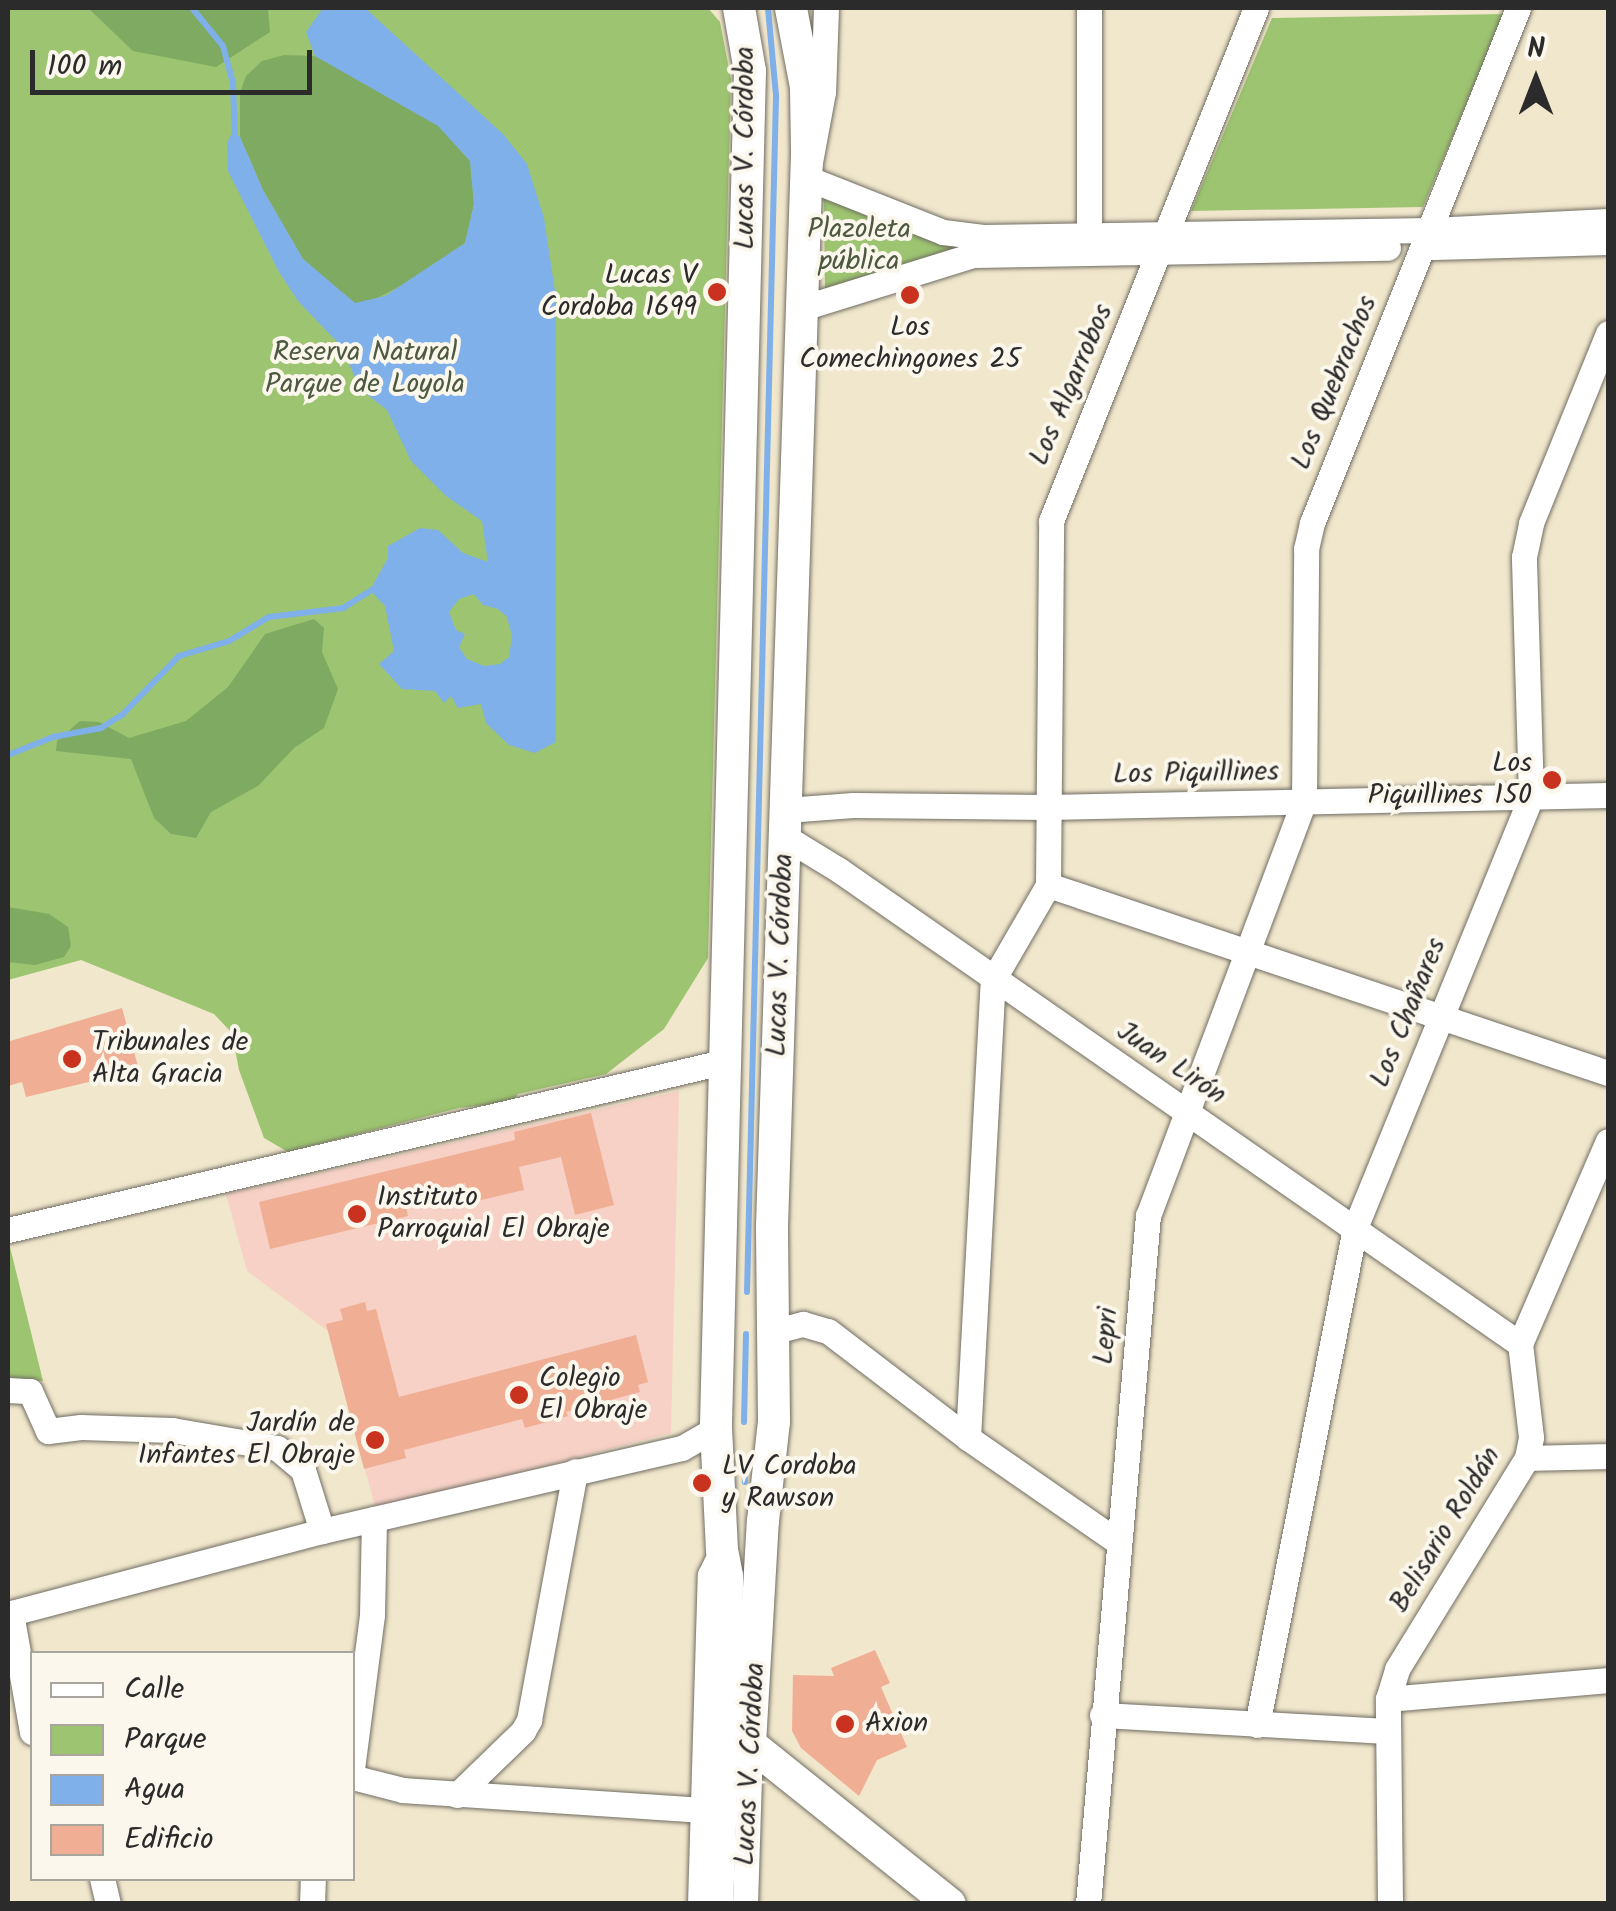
<!DOCTYPE html>
<meta charset="utf-8">
<style>
body{margin:0}
#map{position:relative;width:1616px;height:1911px;overflow:hidden;background:#f1e7cc;font-family:Kalam,sans-serif}
div>[style]{position:absolute}
.built>*{inset:0;background:#f7d1c6}
.green>*{inset:0;background:#9dc470}
.forest>*{inset:0;background:#7eaa62}
.water>*{inset:0;background:#7fb0ea}
.stream>*{height:6px;margin:-3px;padding:0 3px;transform-origin:3px;border-radius:3px;background:#7fb0ea}
.building>*{inset:0;background:#f0ae94}
.roads{filter:drop-shadow(0 0 2px #706d63) drop-shadow(0 0 2px #706d63)}
.minor>*{height:25px;margin:-12.5px;padding:0 12.5px;transform-origin:12.5px;border-radius:12.5px;background:#fff}
.major>*{height:32px;margin:-16px;padding:0 16px;transform-origin:16px;border-radius:16px;background:#fff}
.dots>*{width:28px;height:28px;translate:-50% -50%;box-sizing:border-box;border:5px solid #fbf7ec;border-radius:50%}
span{translate:-50% -50%;white-space:nowrap;text-align:center;line-height:1.15;-webkit-text-stroke:8px #fbf7ec;paint-order:stroke}
.street-label{font-size:28px;color:#2b2b2b}
.park-label{font-size:28px;color:#4d5940}
.poi-label{font-size:28px;color:#2b2b2b}
.right{translate:-100% -50%;text-align:right}
.left{translate:0 -50%;text-align:left}
.frame{position:absolute;inset:0;border:10px solid #2b2b2b;pointer-events:none}
.legend{position:absolute;left:30px;top:1651px;width:325px;height:230px;box-sizing:border-box;background:#fbf7ec;border:2px solid #a8a59f;margin:0;padding:12px 18px;list-style:none;font-size:30px;color:#2b2b2b}
.legend li{display:flex;align-items:center;gap:20px;height:50px}
.legend b{width:50px;border:2px solid #a8a59f}
.north{position:absolute;left:1486px;top:30px;width:100px;height:100px;-webkit-text-stroke:8px #fbf7ec;paint-order:stroke;rotate:0deg;font-size:28px;font-weight:700;line-height:40px;text-align:center;color:#2b2b2b}
.north::after{content:'';display:block;margin:auto;width:35px;height:45px;background:#2b2b2b;clip-path:polygon(50% 0,100% 100%,50% 72%,0 100%)}
.scale{position:absolute;left:30px;top:50px;width:282px;height:45px;box-sizing:border-box;border:5px solid #2b2b2b;border-top:0;padding-left:12px;font-size:30px;line-height:35px;white-space:nowrap;color:#2b2b2b;-webkit-text-stroke:8px #fbf7ec;paint-order:stroke}
</style>
<div id="map">
<div class="built">
<div style="clip-path:polygon(679px 1091px,671px 1433px,376px 1510px,328px 1331px,247px 1271px,226px 1194px)"></div>
</div>
<div class="green">
<div style="clip-path:polygon(8px 8px,708px 8px,720px 22px,731px 79px,708px 958px,664px 1029px,606px 1074px,518px 1094px,513px 1102px,459px 1108px,288px 1152px,264px 1138px,239px 1070px,232px 1033px,214px 1014px,81px 960px,8px 980px)"></div>
<div style="clip-path:polygon(1504px 14px,1423px 207px,1191px 211px,1272px 18px)"></div>
<div style="clip-path:polygon(824px 199px,886px 217px,978px 242px,825px 294px)"></div>
<div style="clip-path:polygon(8px 1239px,43px 1381px,8px 1380px)"></div>
</div>
<div class="forest">
<div style="clip-path:polygon(88px 8px,268px 8px,270px 32px,216px 67px,133px 51px)"></div>
<div style="clip-path:polygon(284px 55px,315px 56px,396px 99px,439px 126px,470px 161px,474px 204px,465px 243px,423px 274px,368px 303px,354px 303px,303px 259px,263px 190px,240px 137px,240px 93px,246px 76px,262px 61px)"></div>
<div style="clip-path:polygon(314px 619px,324px 628px,322px 652px,338px 689px,324px 728px,294px 748px,258px 786px,211px 812px,196px 838px,171px 834px,154px 818px,131px 759px,56px 751px,57px 741px,80px 721px,99px 722px,129px 738px,186px 721px,228px 687px,265px 634px)"></div>
<div style="clip-path:polygon(8px 907px,49px 914px,68px 927px,71px 946px,64px 957px,35px 965px,8px 962px)"></div>
</div>
<div class="water">
<div style="clip-path:polygon(evenodd,323px 8px,365px 8px,503px 134px,527px 164px,544px 218px,556px 298px,556px 742px,535px 753px,509px 745px,486px 723px,481px 704px,458px 708px,451px 696px,444px 703px,435px 691px,402px 689px,379px 664px,394px 651px,385px 606px,370px 590px,388px 558px,388px 546px,420px 528px,438px 530px,463px 553px,488px 562px,482px 521px,446px 496px,411px 461px,387px 410px,360px 389px,342px 347px,298px 301px,279px 272px,228px 171px,227px 143px,233px 131px,240px 137px,263px 190px,303px 259px,355px 303px,385px 296px,465px 243px,474px 204px,470px 161px,438px 126px,315px 56px,306px 32px,323px 8px,474px 594px,483px 605px,498px 609px,507px 617px,512px 636px,509px 657px,500px 664px,484px 666px,467px 659px,459px 647px,465px 634px,456px 630px,449px 612px,459px 599px,474px 594px)"></div>
</div>
<div class="stream">
<div style="left:192px;top:8px;width:49px;rotate:50.8deg"></div>
<div style="left:223px;top:46px;width:39px;rotate:75deg"></div>
<div style="left:233px;top:84px;width:55px;rotate:87.9deg"></div>
<div style="left:8px;top:755px;width:48px;rotate:-21.8deg"></div>
<div style="left:53px;top:737px;width:49px;rotate:-10.6deg"></div>
<div style="left:101px;top:728px;width:25px;rotate:-32deg"></div>
<div style="left:122px;top:715px;width:82px;rotate:-46deg"></div>
<div style="left:179px;top:656px;width:52px;rotate:-16.7deg"></div>
<div style="left:229px;top:641px;width:47px;rotate:-31deg"></div>
<div style="left:269px;top:617px;width:75px;rotate:-6.9deg"></div>
<div style="left:343px;top:608px;width:40px;rotate:-32deg"></div>
<div style="left:747px;top:1292px;width:1197px;rotate:-88.61deg"></div>
<div style="left:776px;top:95px;width:87px;rotate:-95.3deg"></div>
<div style="left:744px;top:1422px;width:88px;rotate:-88.7deg"></div>
<div style="left:744px;top:1464px;width:18px;rotate:87deg"></div>
</div>
<div class="building">
<div style="clip-path:polygon(122px 1008px,139px 1070px,26px 1097px,22px 1082px,8px 1086px,10px 1041px)"></div>
<div style="clip-path:polygon(591px 1113px,614px 1205px,575px 1215px,561px 1157px,519px 1167px,524px 1190px,469px 1203px,465px 1183px,404px 1198px,408px 1216px,270px 1249px,259px 1202px,515px 1140px,514px 1132px)"></div>
<div style="clip-path:polygon(365px 1302px,367px 1311px,376px 1309px,399px 1397px,636px 1335px,648px 1382px,638px 1385px,640px 1392px,566px 1412px,568px 1416px,525px 1428px,522px 1419px,404px 1450px,406px 1458px,364px 1469px,326px 1324px,343px 1320px,340px 1309px)"></div>
<div style="clip-path:polygon(875px 1650px,890px 1683px,881px 1687px,907px 1747px,877px 1760px,859px 1796px,801px 1748px,792px 1731px,793px 1675px,834px 1676px,831px 1668px)"></div>
</div>
<div class="roads">
<div class="minor">
<div style="left:826px;top:8px;width:84px;rotate:92deg"></div>
<div style="left:823px;top:92px;width:87px;rotate:100.5deg"></div>
<div style="left:807px;top:178px;width:146px;rotate:21.7deg"></div>
<div style="left:943px;top:232px;width:40px;rotate:7.1deg"></div>
<div style="left:983px;top:237px;width:447px;rotate:-0.9deg"></div>
<div style="left:1430px;top:230px;width:178px;rotate:-2.9deg"></div>
<div style="left:1089px;top:247px;width:239px;rotate:-90deg"></div>
<div style="left:1433px;top:247px;width:175px;rotate:-1.6deg"></div>
<div style="left:802px;top:308px;width:179px;rotate:-17.2deg"></div>
<div style="left:973px;top:255px;width:415px;rotate:-1deg"></div>
<div style="left:786px;top:810px;width:67px;rotate:-4.3deg"></div>
<div style="left:853px;top:805px;width:195px;rotate:0.6deg"></div>
<div style="left:1048px;top:807px;width:560px;rotate:-1.23deg"></div>
<div style="left:785px;top:837px;width:63px;rotate:31.4deg"></div>
<div style="left:839px;top:870px;width:830px;rotate:34.84deg"></div>
<div style="left:1048px;top:885px;width:591px;rotate:18.56deg"></div>
<div style="left:8px;top:1230px;width:739px;rotate:-13.23deg"></div>
<div style="left:776px;top:1331px;width:28px;rotate:-15deg"></div>
<div style="left:803px;top:1324px;width:26px;rotate:16deg"></div>
<div style="left:828px;top:1331px;width:176px;rotate:37.4deg"></div>
<div style="left:968px;top:1438px;width:181px;rotate:34.7deg"></div>
<div style="left:8px;top:1390px;width:22px;rotate:3deg"></div>
<div style="left:30px;top:1391px;width:44px;rotate:65.8deg"></div>
<div style="left:48px;top:1431px;width:33px;rotate:-7deg"></div>
<div style="left:81px;top:1427px;width:91px;rotate:1.9deg"></div>
<div style="left:172px;top:1430px;width:107px;rotate:9.7deg"></div>
<div style="left:277px;top:1448px;width:34px;rotate:40deg"></div>
<div style="left:303px;top:1470px;width:64px;rotate:72.7deg"></div>
<div style="left:968px;top:1438px;width:459px;rotate:-86.9deg"></div>
<div style="left:993px;top:980px;width:110px;rotate:-59.9deg"></div>
<div style="left:1048px;top:885px;width:364px;rotate:-89.5deg"></div>
<div style="left:1051px;top:521px;width:552px;rotate:-68.22deg"></div>
<div style="left:1527px;top:1458px;width:81px;rotate:-1.4deg"></div>
<div style="left:11px;top:1613px;width:121px;rotate:80deg"></div>
<div style="left:8px;top:1614px;width:325px;rotate:-14.8deg"></div>
<div style="left:322px;top:1531px;width:369px;rotate:-13deg"></div>
<div style="left:682px;top:1448px;width:39px;rotate:-30deg"></div>
<div style="left:1388px;top:1699px;width:221px;rotate:-4.9deg"></div>
<div style="left:1102px;top:1715px;width:286px;rotate:3.2deg"></div>
<div style="left:1257px;top:1725px;width:507px;rotate:-78.85deg"></div>
<div style="left:1355px;top:1228px;width:466px;rotate:-67.8deg"></div>
<div style="left:1531px;top:796px;width:239px;rotate:-91.7deg"></div>
<div style="left:1524px;top:557px;width:35px;rotate:-78deg"></div>
<div style="left:1531px;top:523px;width:205px;rotate:-67.9deg"></div>
<div style="left:352px;top:1769px;width:155px;rotate:-82.6deg"></div>
<div style="left:372px;top:1615px;width:96px;rotate:-88.8deg"></div>
<div style="left:352px;top:1777px;width:53px;rotate:14.3deg"></div>
<div style="left:403px;top:1790px;width:300px;rotate:3.8deg"></div>
<div style="left:457px;top:1795px;width:92px;rotate:-44.1deg"></div>
<div style="left:523px;top:1731px;width:13px;rotate:-61deg"></div>
<div style="left:529px;top:1720px;width:253px;rotate:-79.5deg"></div>
<div style="left:102px;top:1878px;width:27px;rotate:77deg"></div>
<div style="left:312px;top:1904px;width:26px;rotate:-88deg"></div>
<div style="left:700px;top:1904px;width:329px;rotate:-88.3deg"></div>
<div style="left:710px;top:1575px;width:28px;rotate:-64deg"></div>
<div style="left:720px;top:1904px;width:162px;rotate:-87.9deg"></div>
<div style="left:745px;top:1904px;width:160px;rotate:-88.2deg"></div>
<div style="left:1088px;top:1904px;width:691px;rotate:-85.02deg"></div>
<div style="left:1148px;top:1216px;width:443px;rotate:-69.4deg"></div>
<div style="left:1304px;top:801px;width:252px;rotate:-89.5deg"></div>
<div style="left:1306px;top:549px;width:27px;rotate:-77deg"></div>
<div style="left:1312px;top:523px;width:555px;rotate:-68.2deg"></div>
<div style="left:1390px;top:1904px;width:205px;rotate:-90.6deg"></div>
<div style="left:1388px;top:1699px;width:31px;rotate:-73deg"></div>
<div style="left:1397px;top:1669px;width:248px;rotate:-58.4deg"></div>
<div style="left:1527px;top:1458px;width:21px;rotate:-79deg"></div>
<div style="left:1531px;top:1437px;width:94px;rotate:-96.7deg"></div>
<div style="left:1520px;top:1344px;width:221px;rotate:-66.6deg"></div>
</div>
<div class="major">
<div style="left:739px;top:8px;width:64px;rotate:80.1deg"></div>
<div style="left:750px;top:71px;width:1357px;rotate:91.44deg"></div>
<div style="left:716px;top:1428px;width:122px;rotate:87.2deg"></div>
<div style="left:722px;top:1550px;width:26px;rotate:79deg"></div>
<div style="left:727px;top:1576px;width:166px;rotate:90.3deg"></div>
<div style="left:726px;top:1742px;width:24px;rotate:5deg"></div>
<div style="left:750px;top:1744px;width:256px;rotate:38.7deg"></div>
<div style="left:750px;top:1744px;width:223px;rotate:-86.7deg"></div>
<div style="left:763px;top:1521px;width:100px;rotate:-83.7deg"></div>
<div style="left:774px;top:1422px;width:196px;rotate:-90.6deg"></div>
<div style="left:772px;top:1226px;width:1075px;rotate:-88.13deg"></div>
<div style="left:807px;top:152px;width:65px;rotate:-90.9deg"></div>
<div style="left:806px;top:87px;width:80px;rotate:-100.8deg"></div>
</div>
</div>
<div class="dots">
<div style="left:717px;top:292px;background:#c8321e"></div>
<div style="left:910px;top:295px;background:#c8321e"></div>
<div style="left:1552px;top:780px;background:#c8321e"></div>
<div style="left:72px;top:1059px;background:#c8321e"></div>
<div style="left:357px;top:1214px;background:#c8321e"></div>
<div style="left:519px;top:1395px;background:#c8321e"></div>
<div style="left:375px;top:1440px;background:#c8321e"></div>
<div style="left:702px;top:1483px;background:#c8321e"></div>
<div style="left:845px;top:1724px;background:#c8321e"></div>
</div>
<div class="street-label">
<span style="left:746px;top:148px;rotate:-90deg">Lucas V. Córdoba</span>
<span style="left:1335px;top:383px;rotate:-68deg">Los Quebrachos</span>
<span style="left:1072px;top:385px;rotate:-67deg">Los Algarrobos</span>
<span style="left:1196px;top:774px;rotate:-1deg">Los Piquillines</span>
<span style="left:781px;top:955px;rotate:-88deg">Lucas V. Córdoba</span>
<span style="left:1409px;top:1013px;rotate:-68deg">Los Chañares</span>
<span style="left:1171px;top:1064px;rotate:34deg">Juan Lirón</span>
<span style="left:1107px;top:1336px;rotate:-85deg">Lepri</span>
<span style="left:1446px;top:1530px;rotate:-59deg">Belisario Roldán</span>
<span style="left:751px;top:1764px;rotate:-87deg">Lucas V. Córdoba</span>
</div>
<div class="park-label">
<span style="left:859px;top:246px">Plazoleta<br>pública</span>
<span style="left:365px;top:369px">Reserva Natural<br>Parque de Loyola</span>
</div>
<div class="poi-label">
<span class="right" style="left:697px;top:292px">Lucas V<br>Cordoba 1699</span>
<span style="left:910px;top:344px">Los<br>Comechingones 25</span>
<span class="right" style="left:1532px;top:780px">Los<br>Piquillines 150</span>
<span class="left" style="left:92px;top:1059px">Tribunales de<br>Alta Gracia</span>
<span class="left" style="left:377px;top:1214px">Instituto<br>Parroquial El Obraje</span>
<span class="left" style="left:539px;top:1395px">Colegio<br>El Obraje</span>
<span class="right" style="left:355px;top:1440px">Jardín de<br>Infantes El Obraje</span>
<span class="left" style="left:722px;top:1483px">LV Cordoba<br>y Rawson</span>
<span class="left" style="left:865px;top:1724px">Axion</span>
</div>
<div class="frame"></div>
<ul class="legend">
<li><b style="height:12px;background:#fff"></b>Calle</li>
<li><b style="height:28px;background:#9dc470"></b>Parque</li>
<li><b style="height:28px;background:#7fb0ea"></b>Agua</li>
<li><b style="height:28px;background:#f0ae94"></b>Edificio</li>
</ul>
<div class="north">N</div>
<div class="scale">100 m</div>
</div>
